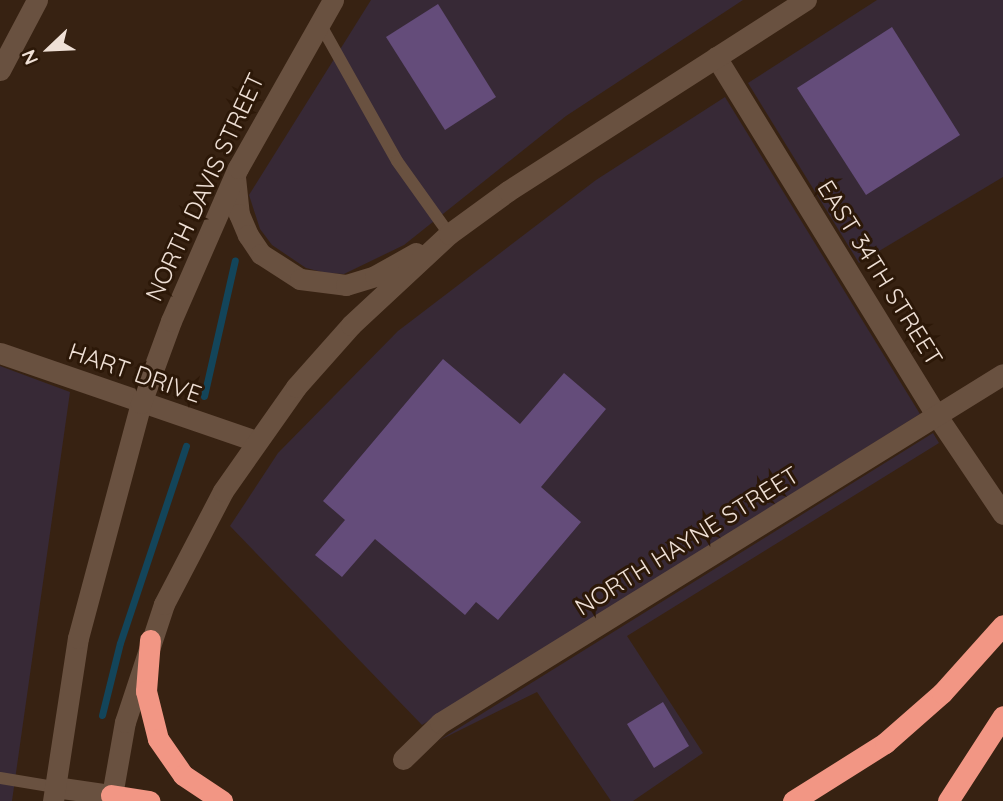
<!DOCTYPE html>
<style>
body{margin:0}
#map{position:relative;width:1003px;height:801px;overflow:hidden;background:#372212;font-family:Quicksand,sans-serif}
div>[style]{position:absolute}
.commercial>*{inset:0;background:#372936}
.stream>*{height:7px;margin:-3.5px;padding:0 3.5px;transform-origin:3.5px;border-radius:3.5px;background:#13455a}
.building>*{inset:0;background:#644c7a}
.lane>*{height:12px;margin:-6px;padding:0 6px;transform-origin:6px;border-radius:6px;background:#695140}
.street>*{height:21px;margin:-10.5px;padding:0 10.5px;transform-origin:10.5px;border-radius:10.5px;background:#695140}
.secondary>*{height:21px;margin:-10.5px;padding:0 10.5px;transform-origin:10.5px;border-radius:10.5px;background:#695140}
.highway>*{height:21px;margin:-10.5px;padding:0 10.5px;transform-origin:10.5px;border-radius:10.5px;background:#f29684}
span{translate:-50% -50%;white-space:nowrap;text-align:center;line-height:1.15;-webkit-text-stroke:6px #2c1808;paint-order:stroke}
.street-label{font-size:24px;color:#efe0d6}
.north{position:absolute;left:14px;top:14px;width:70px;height:70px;-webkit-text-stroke:5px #2c1808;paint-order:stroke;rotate:247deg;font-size:19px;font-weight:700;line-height:28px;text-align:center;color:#efe0d6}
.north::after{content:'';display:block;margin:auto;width:24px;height:32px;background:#efe0d6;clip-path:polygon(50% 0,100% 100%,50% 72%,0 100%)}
</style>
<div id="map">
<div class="commercial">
<div style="clip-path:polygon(371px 0,743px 0,566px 116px,404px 245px,344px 274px,326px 273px,306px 268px,272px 245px,260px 229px,249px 195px)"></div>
<div style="clip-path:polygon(877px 0,1003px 0,1003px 177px,859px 263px,748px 83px)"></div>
<div style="clip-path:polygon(725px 97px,920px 414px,422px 725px,230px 526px,278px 453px,398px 331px,596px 180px)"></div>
<div style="clip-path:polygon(0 366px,70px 392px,12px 801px,0 801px)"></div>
<div style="clip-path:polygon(933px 433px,939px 443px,627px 636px,703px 753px,633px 801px,611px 801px,537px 692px,438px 741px)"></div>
</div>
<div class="stream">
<div style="left:204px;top:396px;width:139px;rotate:-77.2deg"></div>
<div style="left:102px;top:715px;width:74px;rotate:-76deg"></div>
<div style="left:120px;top:643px;width:208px;rotate:-71.5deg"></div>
</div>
<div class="building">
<div style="clip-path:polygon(438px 4px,496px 97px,445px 130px,386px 37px)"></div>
<div style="clip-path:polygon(892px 27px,960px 135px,866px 195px,797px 88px)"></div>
<div style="clip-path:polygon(443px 359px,520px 424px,564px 373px,606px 409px,541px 487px,581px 522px,498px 620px,476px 602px,465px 615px,375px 539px,342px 577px,315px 555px,345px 520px,323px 501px)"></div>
<div style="clip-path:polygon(663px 702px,689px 746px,654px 768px,627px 724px)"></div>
</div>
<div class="lane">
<div style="left:319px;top:22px;width:159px;rotate:60.7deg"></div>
<div style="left:397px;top:161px;width:90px;rotate:54.5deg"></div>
<div style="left:0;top:778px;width:56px;rotate:9.3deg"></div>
</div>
<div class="street">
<div style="left:716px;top:57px;width:422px;rotate:58.4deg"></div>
<div style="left:937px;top:416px;width:118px;rotate:56deg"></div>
<div style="left:0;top:70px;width:79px;rotate:-62.1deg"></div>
<div style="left:0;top:353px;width:270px;rotate:19deg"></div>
<div style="left:403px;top:759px;width:52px;rotate:-44.2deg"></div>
<div style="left:440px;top:723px;width:662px;rotate:-31.79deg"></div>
</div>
<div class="secondary">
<div style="left:235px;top:177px;width:37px;rotate:84deg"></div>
<div style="left:239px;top:214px;width:23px;rotate:67deg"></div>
<div style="left:248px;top:235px;width:23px;rotate:56deg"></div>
<div style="left:261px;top:254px;width:46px;rotate:32.7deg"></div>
<div style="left:300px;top:279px;width:46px;rotate:7.4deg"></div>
<div style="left:346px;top:285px;width:30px;rotate:-17deg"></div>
<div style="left:375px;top:276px;width:47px;rotate:-29.3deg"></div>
<div style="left:55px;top:787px;width:57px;rotate:8.1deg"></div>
<div style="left:53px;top:801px;width:165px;rotate:-81.3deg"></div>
<div style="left:78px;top:638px;width:243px;rotate:-75deg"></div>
<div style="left:141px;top:403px;width:87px;rotate:-69.9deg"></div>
<div style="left:171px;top:321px;width:167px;rotate:-66.4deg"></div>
<div style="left:238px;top:168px;width:193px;rotate:-60.5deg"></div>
<div style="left:111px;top:801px;width:80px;rotate:-80deg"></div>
<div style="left:125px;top:722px;width:124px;rotate:-71.7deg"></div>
<div style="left:164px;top:604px;width:127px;rotate:-62.4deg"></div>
<div style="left:223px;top:491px;width:127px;rotate:-54.9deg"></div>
<div style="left:296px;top:387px;width:83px;rotate:-48.4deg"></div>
<div style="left:351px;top:325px;width:134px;rotate:-42.9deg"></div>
<div style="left:449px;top:234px;width:73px;rotate:-36.1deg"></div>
<div style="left:508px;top:191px;width:354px;rotate:-32.7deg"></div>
</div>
<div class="highway">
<div style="left:150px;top:640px;width:51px;rotate:94.5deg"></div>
<div style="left:146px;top:691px;width:49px;rotate:76deg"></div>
<div style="left:158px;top:739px;width:44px;rotate:55.2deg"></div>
<div style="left:183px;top:775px;width:47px;rotate:33.7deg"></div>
<div style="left:111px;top:795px;width:39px;rotate:9deg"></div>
<div style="left:793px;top:801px;width:109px;rotate:-32.2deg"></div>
<div style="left:885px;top:743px;width:76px;rotate:-41.3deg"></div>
<div style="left:942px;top:693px;width:91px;rotate:-48.1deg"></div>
<div style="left:948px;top:801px;width:101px;rotate:-57.1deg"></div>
</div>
<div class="street-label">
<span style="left:205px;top:187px;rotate:-65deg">NORTH DAVIS STREET</span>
<span style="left:880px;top:273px;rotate:58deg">EAST 34TH STREET</span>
<span style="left:135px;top:373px;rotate:19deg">HART DRIVE</span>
<span style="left:687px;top:541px;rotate:-32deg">NORTH HAYNE STREET</span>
</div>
<div class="north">N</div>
</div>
